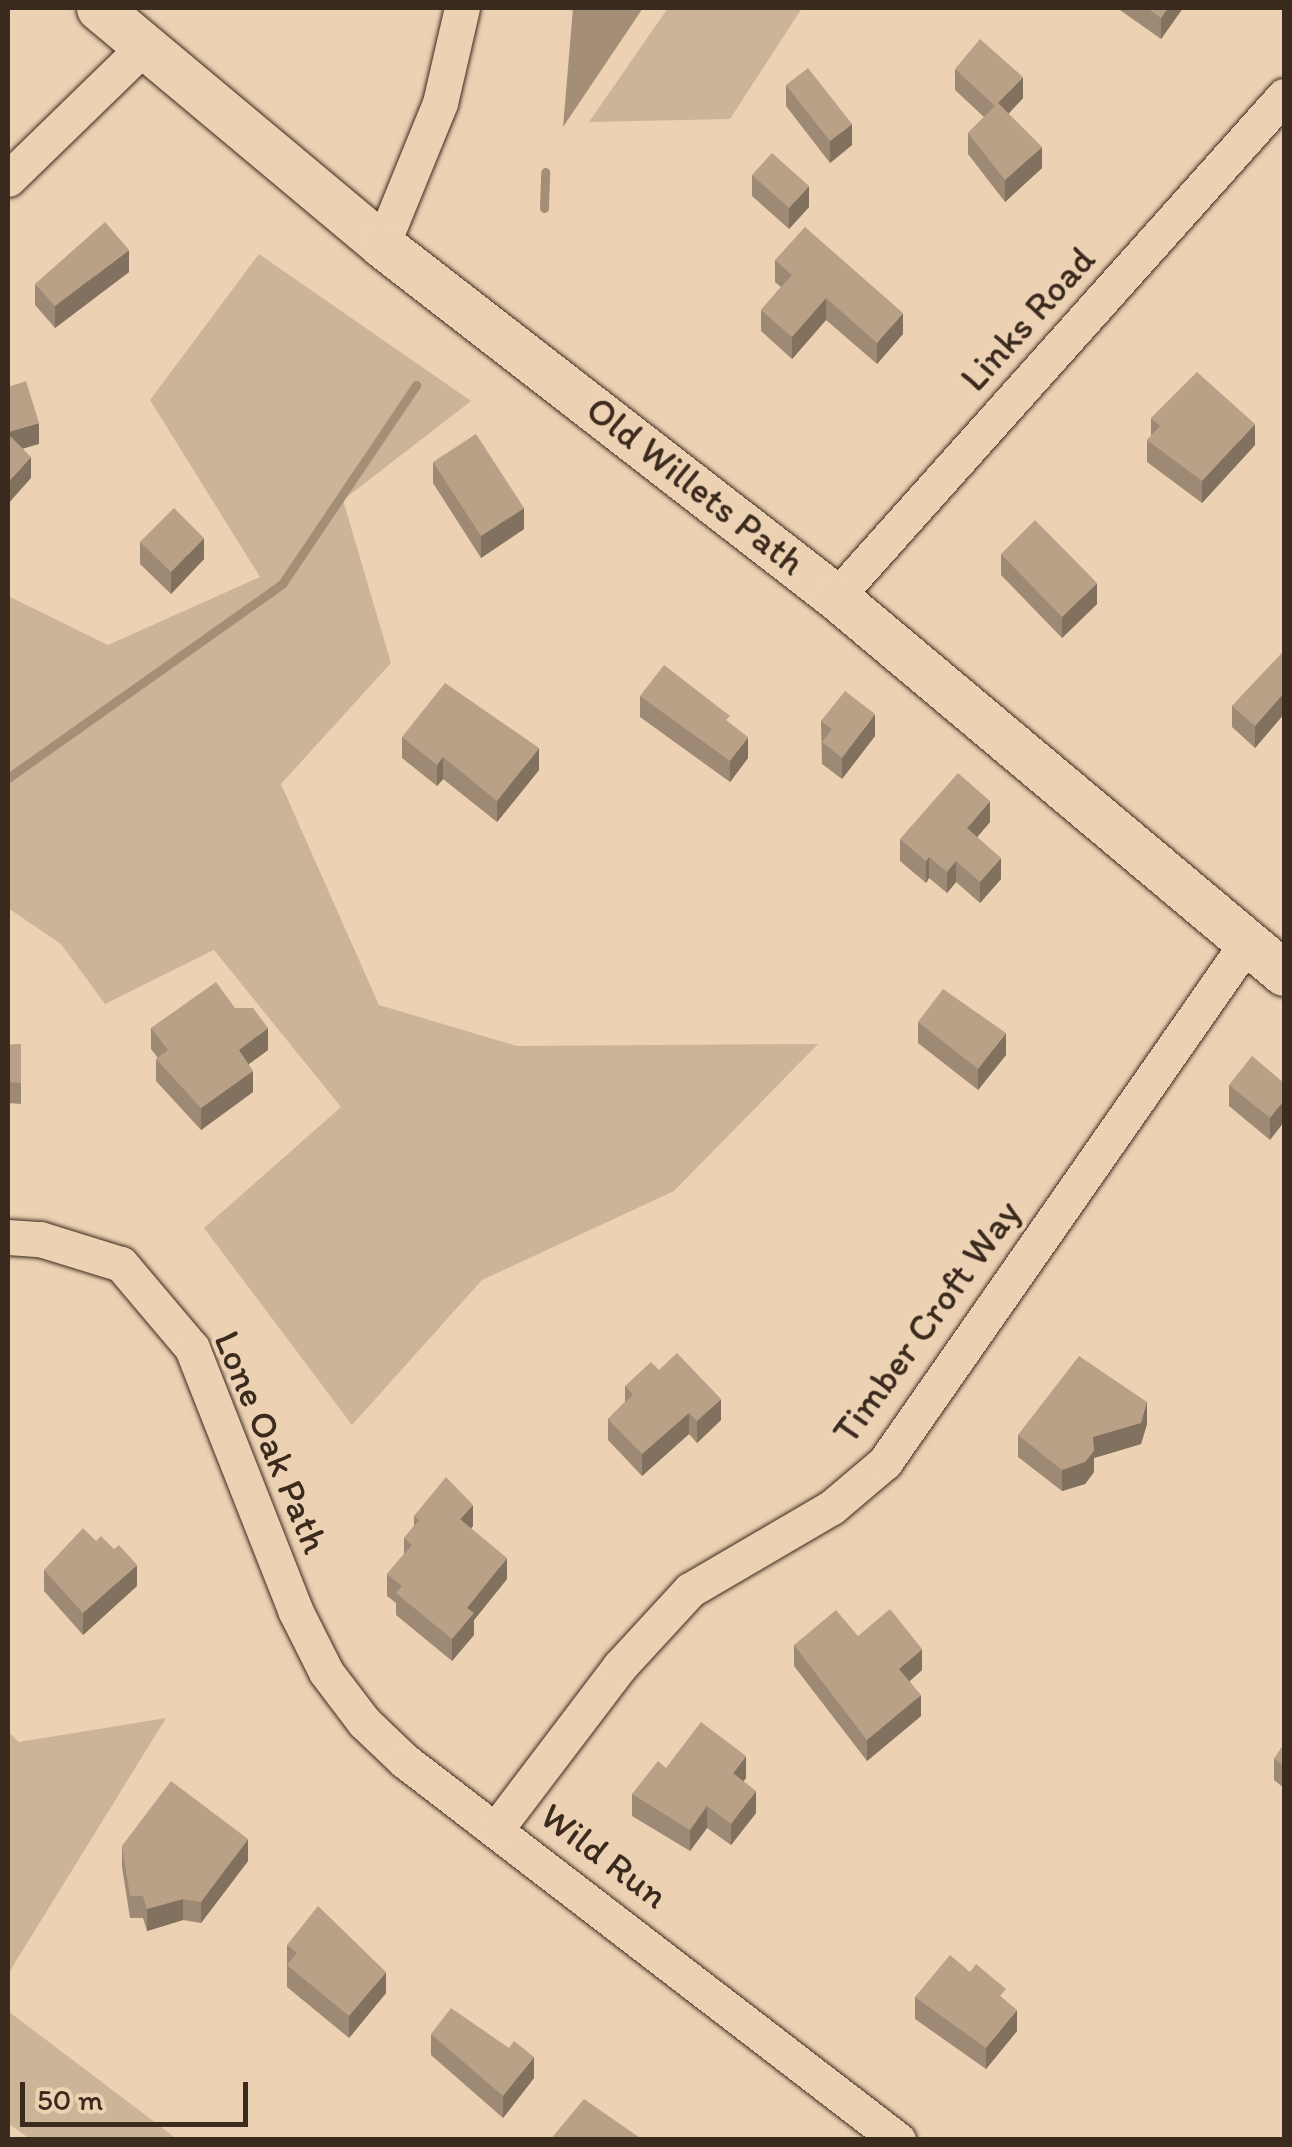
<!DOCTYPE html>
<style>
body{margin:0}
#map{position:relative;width:1292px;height:2147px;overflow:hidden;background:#ecd2b3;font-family:Itim,sans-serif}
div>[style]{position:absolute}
.green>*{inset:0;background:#ccb498}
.water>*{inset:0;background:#a48e76}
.stream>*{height:9px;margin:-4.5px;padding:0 4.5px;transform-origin:4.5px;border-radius:4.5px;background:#a48e76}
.roads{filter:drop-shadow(0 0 2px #3b2a1e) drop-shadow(0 0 2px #3b2a1e)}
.minor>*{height:35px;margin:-17.5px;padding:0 17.5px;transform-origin:17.5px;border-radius:17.5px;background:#ecd2b3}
.major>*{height:45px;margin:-22.5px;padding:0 22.5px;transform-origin:22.5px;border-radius:22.5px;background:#ecd2b3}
.wall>*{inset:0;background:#9e8a74}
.shaded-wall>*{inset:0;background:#81715e}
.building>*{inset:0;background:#b8a187}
span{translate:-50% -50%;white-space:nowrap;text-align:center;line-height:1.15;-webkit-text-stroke:8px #ecd2b3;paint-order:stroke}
.street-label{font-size:38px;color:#3b2a1e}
.frame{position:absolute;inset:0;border:10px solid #3b2a1e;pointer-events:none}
.scale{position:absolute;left:20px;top:2082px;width:228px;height:45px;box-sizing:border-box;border:5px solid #3b2a1e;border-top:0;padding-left:12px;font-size:30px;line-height:35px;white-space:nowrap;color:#3b2a1e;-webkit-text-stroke:8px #ecd2b3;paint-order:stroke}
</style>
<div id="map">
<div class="green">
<div style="clip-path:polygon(668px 8px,802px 8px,730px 119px,589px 122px)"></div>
<div style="clip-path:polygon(259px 254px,471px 401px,343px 500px,391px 663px,281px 784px,379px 1005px,517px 1046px,818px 1044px,674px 1191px,482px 1280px,352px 1425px,204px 1228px,341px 1107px,214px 950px,105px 1004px,61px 944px,8px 908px,8px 596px,108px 645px,260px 577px,150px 400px)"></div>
<div style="clip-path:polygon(166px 1718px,8px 1974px,8px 1732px,19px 1742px)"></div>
<div style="clip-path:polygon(8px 2011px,177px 2139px,30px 2139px,8px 2123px)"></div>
</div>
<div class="water">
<div style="clip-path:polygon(573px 8px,643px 8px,563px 127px)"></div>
</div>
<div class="stream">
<div style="left:544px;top:208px;width:36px;rotate:-88deg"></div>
<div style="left:8px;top:778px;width:336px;rotate:-35.3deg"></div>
<div style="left:282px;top:584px;width:240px;rotate:-56deg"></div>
</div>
<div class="roads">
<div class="minor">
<div style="left:8px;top:179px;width:191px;rotate:-44.2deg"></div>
<div style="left:382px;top:245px;width:153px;rotate:-67.8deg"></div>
<div style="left:440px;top:103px;width:98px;rotate:-77deg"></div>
<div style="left:836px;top:597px;width:672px;rotate:-48.2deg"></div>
<div style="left:8px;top:1237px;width:32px;rotate:4deg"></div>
<div style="left:40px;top:1239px;width:85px;rotate:17.2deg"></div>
<div style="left:121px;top:1264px;width:110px;rotate:49.8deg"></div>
<div style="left:192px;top:1348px;width:282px;rotate:68.5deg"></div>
<div style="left:295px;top:1610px;width:69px;rotate:63.4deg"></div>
<div style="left:326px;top:1672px;width:63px;rotate:52.8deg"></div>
<div style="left:364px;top:1722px;width:57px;rotate:43.6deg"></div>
<div style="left:405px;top:1761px;width:622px;rotate:37.55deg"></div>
<div style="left:497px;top:1828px;width:203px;rotate:-52.8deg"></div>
<div style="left:620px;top:1666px;width:103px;rotate:-47.4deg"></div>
<div style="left:690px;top:1590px;width:164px;rotate:-30.3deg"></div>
<div style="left:832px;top:1507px;width:70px;rotate:-40.3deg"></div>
<div style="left:885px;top:1462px;width:635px;rotate:-55.13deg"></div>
</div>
<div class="major">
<div style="left:99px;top:8px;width:369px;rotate:39.9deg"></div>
<div style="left:382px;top:245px;width:574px;rotate:37.79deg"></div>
<div style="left:836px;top:597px;width:585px;rotate:40.01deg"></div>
</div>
</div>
<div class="wall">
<div style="clip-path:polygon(1117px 8px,1183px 8px,1161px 39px)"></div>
<div style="clip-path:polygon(955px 69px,1023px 98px,1008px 114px,1042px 168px,1005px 202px,968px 154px,968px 133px,984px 117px,955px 90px)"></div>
<div style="clip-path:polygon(786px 85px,852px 145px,830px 163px,786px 106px)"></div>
<div style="clip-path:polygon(752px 175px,809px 207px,789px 229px,752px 196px)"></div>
<div style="clip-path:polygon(775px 260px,903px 334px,877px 364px,826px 320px,792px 359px,761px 331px,761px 310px,781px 287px,775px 282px)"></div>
<div style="clip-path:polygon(129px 272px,55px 328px,35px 305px,35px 284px)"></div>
<div style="clip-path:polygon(1151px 418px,1255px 445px,1202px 503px,1147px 462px,1147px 440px,1151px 436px)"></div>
<div style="clip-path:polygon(433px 462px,524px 529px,481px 558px,433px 483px)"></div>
<div style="clip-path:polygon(140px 542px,204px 559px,171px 594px,140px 564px)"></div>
<div style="clip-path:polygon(1001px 554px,1097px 604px,1062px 638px,1001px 575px)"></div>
<div style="clip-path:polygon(1284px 651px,1284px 714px,1255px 748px,1232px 727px,1232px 706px)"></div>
<div style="clip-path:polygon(640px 696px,730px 723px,748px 758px,730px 782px,640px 717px)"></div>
<div style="clip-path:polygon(821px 721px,875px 736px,842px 779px,822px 764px)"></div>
<div style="clip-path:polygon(402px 737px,539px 770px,497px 822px,443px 779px,437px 786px,402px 758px)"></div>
<div style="clip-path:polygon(990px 822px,977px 837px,1001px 879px,980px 903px,956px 882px,947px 893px,929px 878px,926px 883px,900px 861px,900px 839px)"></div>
<div style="clip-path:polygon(235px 1008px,268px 1050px,249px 1064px,253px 1092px,201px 1130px,156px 1081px,156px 1059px,158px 1058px,151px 1049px,151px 1028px)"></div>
<div style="clip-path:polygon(918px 1022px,1006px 1055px,978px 1090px,918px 1043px)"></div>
<div style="clip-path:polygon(21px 1044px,21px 1104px,8px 1103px,8px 1045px)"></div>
<div style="clip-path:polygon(1284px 1083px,1270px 1140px,1229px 1106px,1229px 1085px)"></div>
<div style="clip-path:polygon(659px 1370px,721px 1420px,697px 1443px,689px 1434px,642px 1476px,608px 1440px,608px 1419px,625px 1402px,625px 1386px)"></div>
<div style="clip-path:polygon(1147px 1424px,1141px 1444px,1094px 1458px,1094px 1472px,1085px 1484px,1062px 1491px,1018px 1457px,1018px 1435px)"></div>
<div style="clip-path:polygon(414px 1516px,473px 1526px,471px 1528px,507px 1579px,474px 1620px,474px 1635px,452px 1661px,396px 1615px,396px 1603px,387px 1596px,387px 1574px,404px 1554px,404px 1538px,414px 1526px)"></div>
<div style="clip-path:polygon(44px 1570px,137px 1586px,83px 1635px,44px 1591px)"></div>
<div style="clip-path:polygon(858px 1636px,922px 1670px,910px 1681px,921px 1716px,867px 1761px,794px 1666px,794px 1645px)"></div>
<div style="clip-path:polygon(1284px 1744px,1284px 1788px,1274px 1780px,1274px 1759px)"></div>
<div style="clip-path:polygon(666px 1768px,746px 1778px,743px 1781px,756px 1813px,731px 1845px,707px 1828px,690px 1851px,632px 1816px,632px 1794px)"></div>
<div style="clip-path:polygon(122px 1846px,248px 1861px,201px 1923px,183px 1920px,147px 1931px,143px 1918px,130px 1918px,122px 1867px)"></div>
<div style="clip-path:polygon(287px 1945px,386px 1993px,349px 2038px,287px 1987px)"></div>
<div style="clip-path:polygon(970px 1972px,1006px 2001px,1017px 2031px,986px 2069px,915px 2019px,915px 1997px)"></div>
<div style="clip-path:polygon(431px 2034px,534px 2078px,503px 2118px,431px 2055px)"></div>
</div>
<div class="shaded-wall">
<div style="clip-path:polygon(1168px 8px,1183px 8px,1161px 39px,1161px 18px)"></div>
<div style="clip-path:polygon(1023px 77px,1023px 98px,998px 125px,998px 103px)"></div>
<div style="clip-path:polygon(852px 124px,852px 145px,830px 163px,830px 141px)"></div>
<div style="clip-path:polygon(1042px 147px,1042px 168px,1005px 202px,1005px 180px)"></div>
<div style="clip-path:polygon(809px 186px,809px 207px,789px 229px,789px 208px)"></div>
<div style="clip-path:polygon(129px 250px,129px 272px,55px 328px,55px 306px)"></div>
<div style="clip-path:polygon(826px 298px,826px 320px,792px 359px,792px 337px)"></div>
<div style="clip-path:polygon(903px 313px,903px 334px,877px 364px,877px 343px)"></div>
<div style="clip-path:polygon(39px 423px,39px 444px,8px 453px,8px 432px)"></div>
<div style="clip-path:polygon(1255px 424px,1255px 445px,1202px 503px,1202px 481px)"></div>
<div style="clip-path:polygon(31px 457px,31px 478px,8px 504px,8px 482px)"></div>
<div style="clip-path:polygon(524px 508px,524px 529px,481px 558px,481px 536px)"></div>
<div style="clip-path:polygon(204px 538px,204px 559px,171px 594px,171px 572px)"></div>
<div style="clip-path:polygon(1097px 583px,1097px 604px,1062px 638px,1062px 617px)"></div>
<div style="clip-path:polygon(1284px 693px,1284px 714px,1255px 748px,1255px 726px)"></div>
<div style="clip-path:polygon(875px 714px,875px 736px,842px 779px,842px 758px)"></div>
<div style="clip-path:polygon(748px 737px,748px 758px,730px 782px,730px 761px)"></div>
<div style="clip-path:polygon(539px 748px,539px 770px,497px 822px,497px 801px)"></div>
<div style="clip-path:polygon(443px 757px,443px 779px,437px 786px,437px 765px)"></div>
<div style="clip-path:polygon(990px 801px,990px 822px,967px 849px,967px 828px)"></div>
<div style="clip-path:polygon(929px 857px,929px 878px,926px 883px,926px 861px)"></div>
<div style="clip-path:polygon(1001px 858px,1001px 879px,980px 903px,980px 882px)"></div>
<div style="clip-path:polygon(956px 861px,956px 882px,947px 893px,947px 872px)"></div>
<div style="clip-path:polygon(268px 1028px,268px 1050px,239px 1071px,239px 1050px)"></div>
<div style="clip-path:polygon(1006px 1033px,1006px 1055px,978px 1090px,978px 1069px)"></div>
<div style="clip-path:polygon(253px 1071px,253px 1092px,201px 1130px,201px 1108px)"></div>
<div style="clip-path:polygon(1284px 1100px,1284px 1122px,1270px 1140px,1270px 1118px)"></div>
<div style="clip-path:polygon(721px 1399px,721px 1420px,697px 1443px,697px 1421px)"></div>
<div style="clip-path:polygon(1147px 1402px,1147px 1424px,1141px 1444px,1094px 1458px,1094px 1472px,1085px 1484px,1062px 1491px,1062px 1470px,1093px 1437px)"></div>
<div style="clip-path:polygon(689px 1413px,689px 1434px,642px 1476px,642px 1454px)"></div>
<div style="clip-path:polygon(473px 1505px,473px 1526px,460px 1541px,460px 1519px)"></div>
<div style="clip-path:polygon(507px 1558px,507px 1579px,474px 1620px,474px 1635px,452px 1661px,452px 1639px,467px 1608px)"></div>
<div style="clip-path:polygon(137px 1565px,137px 1586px,83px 1635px,83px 1613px)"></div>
<div style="clip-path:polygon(922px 1649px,922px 1670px,899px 1690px,899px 1669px)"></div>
<div style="clip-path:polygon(921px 1695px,921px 1716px,867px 1761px,867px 1740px)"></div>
<div style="clip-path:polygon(746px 1756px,746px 1778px,733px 1795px,733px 1773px)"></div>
<div style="clip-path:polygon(756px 1791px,756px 1813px,731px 1845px,731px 1824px)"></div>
<div style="clip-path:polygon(707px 1806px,707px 1828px,690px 1851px,690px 1830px)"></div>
<div style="clip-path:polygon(248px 1839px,248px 1861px,201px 1923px,201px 1902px)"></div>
<div style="clip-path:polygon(183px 1899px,183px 1920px,147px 1931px,147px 1909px)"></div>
<div style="clip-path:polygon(386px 1972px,386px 1993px,349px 2038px,349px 2016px)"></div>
<div style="clip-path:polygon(1017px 2010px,1017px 2031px,986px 2069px,986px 2048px)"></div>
<div style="clip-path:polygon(534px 2057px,534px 2078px,503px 2118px,503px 2096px)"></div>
</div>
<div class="building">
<div style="clip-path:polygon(1147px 8px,1168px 8px,1161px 18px)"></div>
<div style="clip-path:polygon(980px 39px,1023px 77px,998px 103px,1042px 147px,1005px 180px,968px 133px,995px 106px,955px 69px)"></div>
<div style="clip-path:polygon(808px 68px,852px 124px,830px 141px,786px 85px)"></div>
<div style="clip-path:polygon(772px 153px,809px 186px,789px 208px,752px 175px)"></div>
<div style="clip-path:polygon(105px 222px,129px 250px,55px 306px,35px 284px)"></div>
<div style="clip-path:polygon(805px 227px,903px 313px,877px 343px,826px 298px,792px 337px,761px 310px,792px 275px,775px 260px)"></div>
<div style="clip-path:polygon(1197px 372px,1255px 424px,1202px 481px,1147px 440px,1160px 426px,1151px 418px)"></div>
<div style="clip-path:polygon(26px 381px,39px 423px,8px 432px,8px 387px)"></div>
<div style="clip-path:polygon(8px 434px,31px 457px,8px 482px)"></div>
<div style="clip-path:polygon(476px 434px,524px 508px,481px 536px,433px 462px)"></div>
<div style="clip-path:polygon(174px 508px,204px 538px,171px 572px,140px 542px)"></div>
<div style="clip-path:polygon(1035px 520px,1097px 583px,1062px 617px,1001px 554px)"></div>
<div style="clip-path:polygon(1284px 651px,1284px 693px,1255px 726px,1232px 706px)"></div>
<div style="clip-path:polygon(664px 665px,730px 716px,726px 720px,748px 737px,730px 761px,640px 696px)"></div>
<div style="clip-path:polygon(445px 683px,539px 748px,497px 801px,443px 757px,437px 765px,402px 737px)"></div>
<div style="clip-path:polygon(845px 691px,875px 714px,842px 758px,822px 742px,832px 729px,821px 721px)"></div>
<div style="clip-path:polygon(958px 773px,990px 801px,967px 828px,1001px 858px,980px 882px,956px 861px,947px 872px,929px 857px,926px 861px,900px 839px)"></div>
<div style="clip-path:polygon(216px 982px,235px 1008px,253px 1008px,268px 1028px,239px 1050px,253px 1071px,201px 1108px,156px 1059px,168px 1050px,151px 1028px)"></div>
<div style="clip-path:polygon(943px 989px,1006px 1033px,978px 1069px,918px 1022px)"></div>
<div style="clip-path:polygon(21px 1044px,21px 1083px,8px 1082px,8px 1045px)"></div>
<div style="clip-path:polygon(1252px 1056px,1284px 1083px,1284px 1100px,1270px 1118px,1229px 1085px)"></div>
<div style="clip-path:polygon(677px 1353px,721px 1399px,697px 1421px,689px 1413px,642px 1454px,608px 1419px,633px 1395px,625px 1386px,651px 1362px,659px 1370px)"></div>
<div style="clip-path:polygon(1079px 1356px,1147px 1402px,1141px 1423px,1093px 1437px,1094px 1451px,1085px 1462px,1062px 1470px,1018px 1435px)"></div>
<div style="clip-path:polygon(446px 1477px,473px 1505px,460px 1519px,507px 1558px,467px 1608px,474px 1613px,452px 1639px,396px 1593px,402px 1586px,387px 1574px,412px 1545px,404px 1538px,419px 1520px,414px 1516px)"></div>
<div style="clip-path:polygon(83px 1528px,96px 1541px,101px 1536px,114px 1549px,119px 1545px,137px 1565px,83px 1613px,44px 1570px)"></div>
<div style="clip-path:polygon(890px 1609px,922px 1649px,899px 1669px,921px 1695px,867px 1740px,794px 1645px,836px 1610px,858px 1636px)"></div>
<div style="clip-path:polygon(701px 1722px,746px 1756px,733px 1773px,756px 1791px,731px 1824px,707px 1806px,690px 1830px,632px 1794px,658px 1761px,666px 1768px)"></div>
<div style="clip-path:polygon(1284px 1744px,1284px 1766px,1274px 1759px)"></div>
<div style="clip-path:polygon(171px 1781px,248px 1839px,201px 1902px,183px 1899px,147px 1909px,143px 1896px,130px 1896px,122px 1846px)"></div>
<div style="clip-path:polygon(318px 1906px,386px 1972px,349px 2016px,287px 1965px,297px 1953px,287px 1945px)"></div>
<div style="clip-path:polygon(950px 1955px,970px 1972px,976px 1964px,1006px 1989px,1000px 1996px,1017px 2010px,986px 2048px,915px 1997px)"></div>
<div style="clip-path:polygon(451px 2008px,509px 2048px,514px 2041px,534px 2057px,503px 2096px,431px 2034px)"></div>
<div style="clip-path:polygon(584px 2099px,643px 2140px,550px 2140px)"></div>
</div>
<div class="street-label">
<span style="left:1028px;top:319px;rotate:-48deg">Links Road</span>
<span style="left:695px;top:486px;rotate:38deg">Old Willets Path</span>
<span style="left:927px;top:1322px;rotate:-54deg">Timber Croft Way</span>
<span style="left:271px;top:1442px;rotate:67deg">Lone Oak Path</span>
<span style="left:604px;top:1856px;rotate:37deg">Wild Run</span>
</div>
<div class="frame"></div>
<div class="scale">50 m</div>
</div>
